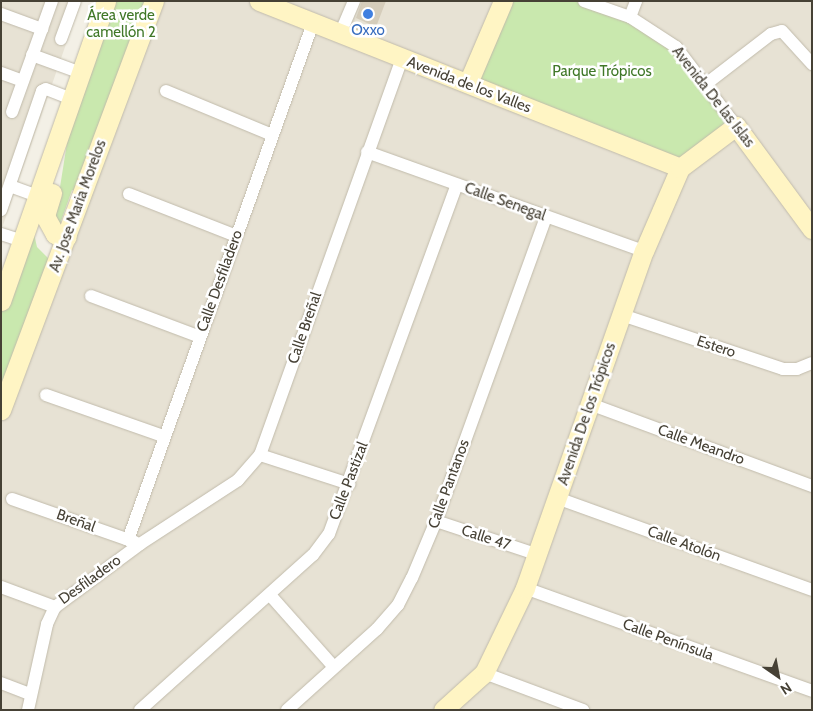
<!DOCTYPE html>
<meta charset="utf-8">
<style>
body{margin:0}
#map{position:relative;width:813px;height:711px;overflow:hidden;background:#f3f0e6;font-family:Cabin,sans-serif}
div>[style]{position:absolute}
.residential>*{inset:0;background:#e7e2d4}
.green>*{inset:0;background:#c9e8ae}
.building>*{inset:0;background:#d5cdbb}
.roads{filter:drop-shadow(0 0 1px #c1bbab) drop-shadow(0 0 1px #c1bbab)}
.street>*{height:12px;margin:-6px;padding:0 6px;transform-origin:6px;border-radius:6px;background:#fff}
.secondary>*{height:19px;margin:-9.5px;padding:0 9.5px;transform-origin:9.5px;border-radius:9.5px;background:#fff5c4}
.dots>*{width:14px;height:14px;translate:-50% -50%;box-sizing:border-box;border:2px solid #fff;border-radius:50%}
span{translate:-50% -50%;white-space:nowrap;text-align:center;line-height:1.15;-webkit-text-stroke:5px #fff;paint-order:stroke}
.park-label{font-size:15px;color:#407828}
.shop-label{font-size:15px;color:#366cbe}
.street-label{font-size:15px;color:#464135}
.frame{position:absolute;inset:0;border:2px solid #464135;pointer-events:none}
.north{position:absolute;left:753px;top:651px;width:50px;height:50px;-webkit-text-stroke:4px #fff;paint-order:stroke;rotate:147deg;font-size:14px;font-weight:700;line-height:20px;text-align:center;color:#464135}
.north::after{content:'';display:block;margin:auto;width:18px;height:22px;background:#464135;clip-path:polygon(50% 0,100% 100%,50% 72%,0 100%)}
</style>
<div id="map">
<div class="residential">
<div style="clip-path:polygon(1px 1px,81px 1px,1px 231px)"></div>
<div style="clip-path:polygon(148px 1px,812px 1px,812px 710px,1px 710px,1px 383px)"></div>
</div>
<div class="green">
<div style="clip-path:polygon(111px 1px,148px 1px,79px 192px,72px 190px,59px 227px,54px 225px,70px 124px)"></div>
<div style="clip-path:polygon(505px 1px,578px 1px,629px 19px,676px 49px,734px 124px,678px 166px,470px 82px)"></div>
<div style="clip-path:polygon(32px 225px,37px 247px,51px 261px,1px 397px,1px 312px)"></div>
</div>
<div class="building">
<div style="clip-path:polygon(362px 1px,386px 1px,376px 27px,356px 18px)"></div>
</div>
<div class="roads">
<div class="street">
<div style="left:584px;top:1px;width:49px;rotate:19.2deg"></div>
<div style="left:630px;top:17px;width:55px;rotate:33.1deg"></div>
<div style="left:676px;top:47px;width:99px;rotate:52.8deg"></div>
<div style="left:1px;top:14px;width:44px;rotate:20.1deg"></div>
<div style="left:630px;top:17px;width:17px;rotate:-69deg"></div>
<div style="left:340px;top:34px;width:36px;rotate:-67deg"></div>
<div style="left:61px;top:39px;width:40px;rotate:-69.8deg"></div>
<div style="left:32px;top:55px;width:52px;rotate:20.2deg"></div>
<div style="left:1px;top:73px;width:23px;rotate:20deg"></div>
<div style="left:706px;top:84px;width:82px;rotate:-37.6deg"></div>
<div style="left:771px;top:34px;width:11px;rotate:-15deg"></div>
<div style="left:782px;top:31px;width:45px;rotate:47.7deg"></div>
<div style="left:166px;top:91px;width:115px;rotate:22.5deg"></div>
<div style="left:12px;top:112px;width:118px;rotate:-70.2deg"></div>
<div style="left:367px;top:152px;width:294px;rotate:19.7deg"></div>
<div style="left:10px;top:186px;width:30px;rotate:20deg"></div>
<div style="left:129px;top:194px;width:115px;rotate:21.4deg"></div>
<div style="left:1px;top:210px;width:126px;rotate:-71deg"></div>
<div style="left:42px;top:91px;width:4px;rotate:-27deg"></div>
<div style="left:46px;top:89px;width:28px;rotate:21deg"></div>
<div style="left:1px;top:234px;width:22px;rotate:18deg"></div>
<div style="left:91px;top:296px;width:116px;rotate:20.6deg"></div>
<div style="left:622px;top:315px;width:170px;rotate:18.5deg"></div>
<div style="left:783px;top:369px;width:14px"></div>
<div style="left:797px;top:369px;width:16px;rotate:-22deg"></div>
<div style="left:46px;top:395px;width:124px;rotate:19.3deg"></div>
<div style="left:590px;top:404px;width:237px;rotate:20.3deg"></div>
<div style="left:260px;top:455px;width:94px;rotate:18deg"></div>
<div style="left:557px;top:498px;width:271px;rotate:19.8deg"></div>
<div style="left:12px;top:499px;width:130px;rotate:19.3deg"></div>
<div style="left:436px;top:521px;width:105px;rotate:18.3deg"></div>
<div style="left:128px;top:540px;width:549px;rotate:-70.31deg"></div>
<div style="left:1px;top:587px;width:58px;rotate:20.3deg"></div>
<div style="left:525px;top:588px;width:305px;rotate:19.7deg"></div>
<div style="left:270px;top:595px;width:96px;rotate:48.4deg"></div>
<div style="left:484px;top:673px;width:106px;rotate:20.5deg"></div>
<div style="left:1px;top:683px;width:31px;rotate:21deg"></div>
<div style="left:28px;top:710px;width:88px;rotate:-77.5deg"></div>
<div style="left:47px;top:624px;width:19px;rotate:-65deg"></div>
<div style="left:55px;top:607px;width:106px;rotate:-36.5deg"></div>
<div style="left:140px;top:544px;width:117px;rotate:-33.1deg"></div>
<div style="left:238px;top:480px;width:33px;rotate:-49deg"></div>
<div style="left:260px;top:455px;width:421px;rotate:-70.3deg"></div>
<div style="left:140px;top:710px;width:232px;rotate:-41.9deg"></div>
<div style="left:313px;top:555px;width:26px;rotate:-53deg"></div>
<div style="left:329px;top:534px;width:372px;rotate:-69.9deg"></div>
<div style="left:287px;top:710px;width:121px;rotate:-42deg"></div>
<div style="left:377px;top:629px;width:32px;rotate:-49deg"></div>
<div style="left:398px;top:605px;width:30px;rotate:-63deg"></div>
<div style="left:412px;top:578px;width:62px;rotate:-67.2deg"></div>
<div style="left:436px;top:521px;width:323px;rotate:-70.1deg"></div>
</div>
<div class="secondary">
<div style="left:259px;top:1px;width:453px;rotate:21.6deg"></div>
<div style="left:468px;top:83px;width:89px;rotate:-66.9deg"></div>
<div style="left:52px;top:193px;width:24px;rotate:107deg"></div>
<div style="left:45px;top:216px;width:21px;rotate:61deg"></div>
<div style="left:55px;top:234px;width:12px;rotate:14deg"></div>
<div style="left:1px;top:301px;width:318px;rotate:-70.7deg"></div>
<div style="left:1px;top:410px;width:437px;rotate:-69.5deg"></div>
<div style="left:443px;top:710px;width:55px;rotate:-42.1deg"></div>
<div style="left:484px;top:673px;width:94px;rotate:-64.2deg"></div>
<div style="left:525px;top:588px;width:357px;rotate:-70.6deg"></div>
<div style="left:644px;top:251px;width:90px;rotate:-66.6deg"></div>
<div style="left:680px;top:168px;width:70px;rotate:-36.9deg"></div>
<div style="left:736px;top:126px;width:128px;rotate:53.6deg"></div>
</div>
</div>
<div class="dots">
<div style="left:368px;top:14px;background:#3f7fe0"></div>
</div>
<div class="park-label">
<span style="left:121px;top:24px">Área verde<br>camellón 2</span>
<span style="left:602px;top:72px">Parque Trópicos</span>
</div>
<div class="shop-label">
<span style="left:368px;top:31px">Oxxo</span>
</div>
<div class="street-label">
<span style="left:469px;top:85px;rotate:21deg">Avenida de los Valles</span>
<span style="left:713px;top:97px;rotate:52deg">Avenida De las Islas</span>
<span style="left:505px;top:202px;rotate:20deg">Calle Senegal</span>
<span style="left:78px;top:206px;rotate:-70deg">Av. Jose Maria Morelos</span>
<span style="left:220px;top:281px;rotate:-70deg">Calle Desfiladero</span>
<span style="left:305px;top:328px;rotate:-71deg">Calle Breñal</span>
<span style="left:716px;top:347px;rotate:18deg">Estero</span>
<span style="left:587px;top:414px;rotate:-71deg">Avenida De los Trópicos</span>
<span style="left:701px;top:445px;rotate:20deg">Calle Meandro</span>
<span style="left:349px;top:481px;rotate:-69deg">Calle Pastizal</span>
<span style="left:449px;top:484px;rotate:-70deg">Calle Pantanos</span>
<span style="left:76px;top:521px;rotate:20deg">Breñal</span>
<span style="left:486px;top:538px;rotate:18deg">Calle 47</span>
<span style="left:684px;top:544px;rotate:20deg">Calle Atolón</span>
<span style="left:90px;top:580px;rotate:-36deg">Desfiladero</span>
<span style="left:668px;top:640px;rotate:20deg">Calle Península</span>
</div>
<div class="frame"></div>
<div class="north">N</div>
</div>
